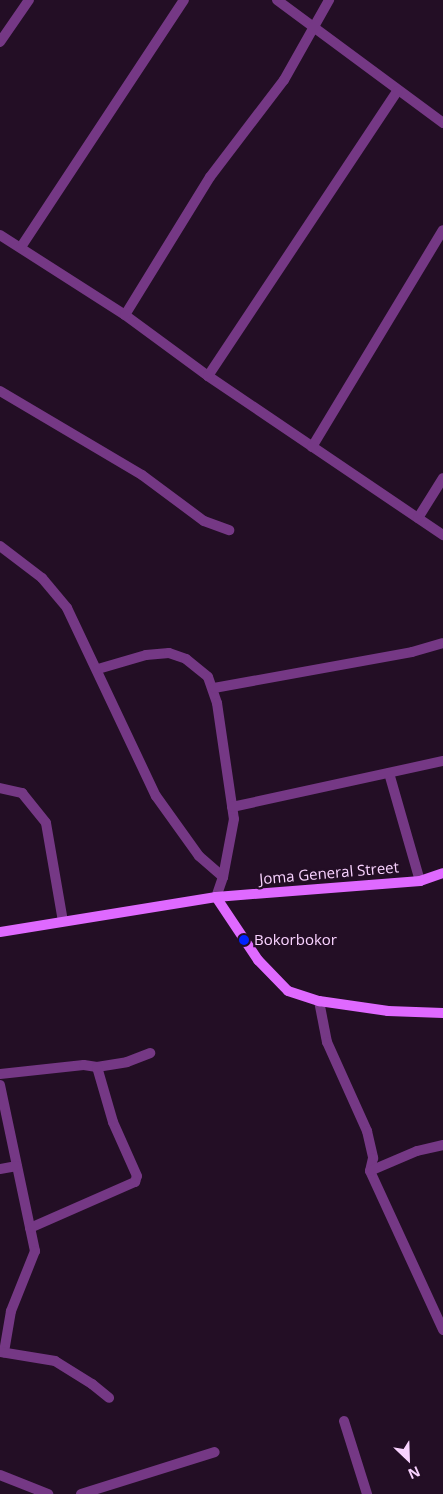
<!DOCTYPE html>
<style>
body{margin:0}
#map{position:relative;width:443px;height:1494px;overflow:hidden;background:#230e25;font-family:"Open Sans",sans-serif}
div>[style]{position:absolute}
.street>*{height:10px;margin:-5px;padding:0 5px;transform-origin:5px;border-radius:5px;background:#753885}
.secondary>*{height:10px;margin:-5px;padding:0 5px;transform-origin:5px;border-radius:5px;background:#df69ff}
.dots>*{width:14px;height:14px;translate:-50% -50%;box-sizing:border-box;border:2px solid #230e25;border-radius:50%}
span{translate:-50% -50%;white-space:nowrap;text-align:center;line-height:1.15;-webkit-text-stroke:4.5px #230e25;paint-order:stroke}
.street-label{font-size:15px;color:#f9d2ff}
.poi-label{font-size:15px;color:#f9d2ff}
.left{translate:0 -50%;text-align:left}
.north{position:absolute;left:383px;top:1434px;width:50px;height:50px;-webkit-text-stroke:4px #230e25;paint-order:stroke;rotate:156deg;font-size:14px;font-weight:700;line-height:20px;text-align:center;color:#f9d2ff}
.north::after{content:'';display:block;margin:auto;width:18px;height:22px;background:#f9d2ff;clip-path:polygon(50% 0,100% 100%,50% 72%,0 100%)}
</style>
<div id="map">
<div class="street">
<div style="left:277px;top:0;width:207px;rotate:36.5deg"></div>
<div style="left:0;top:42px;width:51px;rotate:-55.4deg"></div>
<div style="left:0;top:235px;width:148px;rotate:32.6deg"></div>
<div style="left:125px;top:315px;width:103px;rotate:36.3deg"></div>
<div style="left:208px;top:376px;width:284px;rotate:34.1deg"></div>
<div style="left:21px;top:247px;width:296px;rotate:-56.6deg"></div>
<div style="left:125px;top:315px;width:162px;rotate:-58.4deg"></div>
<div style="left:210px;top:177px;width:122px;rotate:-52.7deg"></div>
<div style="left:284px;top:80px;width:92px;rotate:-60.6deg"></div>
<div style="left:208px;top:376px;width:342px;rotate:-56.4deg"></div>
<div style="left:0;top:391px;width:165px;rotate:30.6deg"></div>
<div style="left:142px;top:475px;width:77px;rotate:36.6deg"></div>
<div style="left:204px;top:521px;width:27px;rotate:20deg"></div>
<div style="left:312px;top:447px;width:253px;rotate:-58.9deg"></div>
<div style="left:418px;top:518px;width:47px;rotate:-58deg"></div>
<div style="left:0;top:546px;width:53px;rotate:37.3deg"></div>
<div style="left:42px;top:578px;width:39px;rotate:50deg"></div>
<div style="left:67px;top:608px;width:208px;rotate:64.7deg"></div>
<div style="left:156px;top:796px;width:74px;rotate:54.4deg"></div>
<div style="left:199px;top:856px;width:32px;rotate:41deg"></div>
<div style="left:223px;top:877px;width:21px;rotate:109deg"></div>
<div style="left:98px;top:669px;width:50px;rotate:-16.3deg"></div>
<div style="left:146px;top:655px;width:23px;rotate:-5deg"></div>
<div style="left:169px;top:653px;width:18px;rotate:19deg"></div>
<div style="left:186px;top:659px;width:28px;rotate:39deg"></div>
<div style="left:208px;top:677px;width:28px;rotate:71deg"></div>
<div style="left:217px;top:703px;width:117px;rotate:81.7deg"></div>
<div style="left:234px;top:819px;width:59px;rotate:100.7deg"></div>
<div style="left:214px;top:688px;width:201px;rotate:-10.3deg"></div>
<div style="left:412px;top:652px;width:32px;rotate:-16deg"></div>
<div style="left:389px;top:773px;width:112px;rotate:74deg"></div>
<div style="left:0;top:788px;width:23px;rotate:13deg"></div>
<div style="left:22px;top:793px;width:38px;rotate:51deg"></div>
<div style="left:46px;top:823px;width:99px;rotate:80.2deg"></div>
<div style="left:232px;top:807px;width:216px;rotate:-12.3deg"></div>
<div style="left:319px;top:1001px;width:42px;rotate:79deg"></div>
<div style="left:327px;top:1042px;width:98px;rotate:65.8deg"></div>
<div style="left:367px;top:1131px;width:28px;rotate:77deg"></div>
<div style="left:373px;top:1158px;width:13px;rotate:103deg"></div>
<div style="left:370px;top:1171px;width:175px;rotate:65.3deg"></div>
<div style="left:0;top:1074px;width:84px;rotate:-6.1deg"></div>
<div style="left:84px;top:1065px;width:13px;rotate:9deg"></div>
<div style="left:97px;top:1067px;width:30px;rotate:-9deg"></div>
<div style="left:127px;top:1062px;width:25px;rotate:-21deg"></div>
<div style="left:0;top:1085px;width:170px;rotate:78.1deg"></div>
<div style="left:35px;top:1251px;width:65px;rotate:111.8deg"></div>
<div style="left:11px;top:1311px;width:42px;rotate:99.7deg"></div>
<div style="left:0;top:1169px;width:17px;rotate:-10deg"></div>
<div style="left:370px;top:1171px;width:51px;rotate:-23.1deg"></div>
<div style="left:417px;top:1151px;width:27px;rotate:-13deg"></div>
<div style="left:30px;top:1228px;width:115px;rotate:-23.7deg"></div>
<div style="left:135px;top:1182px;width:6px;rotate:-72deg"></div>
<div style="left:137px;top:1176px;width:59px;rotate:-114deg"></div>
<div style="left:113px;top:1122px;width:57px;rotate:-106.2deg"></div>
<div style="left:0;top:1352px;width:56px;rotate:9.3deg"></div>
<div style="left:55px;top:1361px;width:44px;rotate:31.9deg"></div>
<div style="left:92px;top:1384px;width:22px;rotate:39deg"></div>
<div style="left:344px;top:1421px;width:77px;rotate:72.5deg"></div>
<div style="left:0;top:1475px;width:52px;rotate:21.6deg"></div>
<div style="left:81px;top:1494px;width:140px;rotate:-17.4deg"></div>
</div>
<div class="secondary">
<div style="left:216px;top:897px;width:76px;rotate:56.3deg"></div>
<div style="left:258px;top:960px;width:43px;rotate:45.9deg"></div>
<div style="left:288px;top:991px;width:33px;rotate:18deg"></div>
<div style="left:319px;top:1001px;width:70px;rotate:8.2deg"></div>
<div style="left:388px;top:1011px;width:55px;rotate:2.1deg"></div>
<div style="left:0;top:932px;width:219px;rotate:-9.2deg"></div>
<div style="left:216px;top:897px;width:205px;rotate:-4.5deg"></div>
<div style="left:420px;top:881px;width:24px;rotate:-19deg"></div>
</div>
<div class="dots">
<div style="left:244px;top:940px;background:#0023fd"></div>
</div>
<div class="street-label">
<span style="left:329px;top:873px;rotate:-5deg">Joma General Street</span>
</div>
<div class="poi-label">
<span class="left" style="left:254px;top:940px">Bokorbokor</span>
</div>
<div class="north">N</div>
</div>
